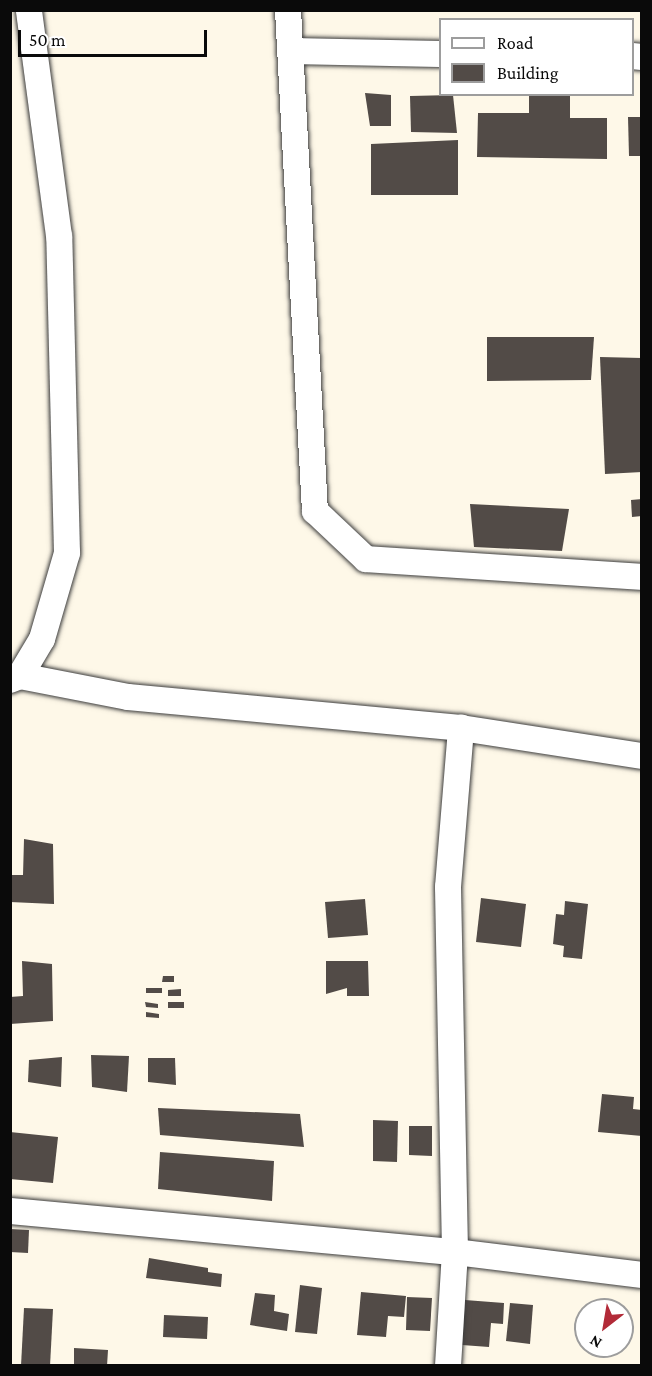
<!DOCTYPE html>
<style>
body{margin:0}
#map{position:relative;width:652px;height:1376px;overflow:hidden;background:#fef8e8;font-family:"Crimson Pro",serif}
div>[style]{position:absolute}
.building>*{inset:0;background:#524b47}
.roads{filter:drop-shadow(0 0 2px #3d3d3d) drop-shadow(0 0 2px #3d3d3d)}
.minor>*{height:26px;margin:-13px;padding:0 13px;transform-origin:13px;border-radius:13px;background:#fff}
span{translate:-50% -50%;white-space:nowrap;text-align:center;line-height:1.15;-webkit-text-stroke:6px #fff;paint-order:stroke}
.frame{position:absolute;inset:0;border:12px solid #0a0a0a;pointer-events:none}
.legend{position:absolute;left:439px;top:18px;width:195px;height:78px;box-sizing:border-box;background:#fff;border:2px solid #9d9d9d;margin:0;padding:8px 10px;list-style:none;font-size:18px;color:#0a0a0a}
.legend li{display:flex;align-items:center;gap:12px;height:30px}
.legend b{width:30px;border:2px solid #9d9d9d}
.north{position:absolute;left:574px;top:1298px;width:60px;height:60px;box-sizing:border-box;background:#fff;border:2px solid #9d9d9d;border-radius:50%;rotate:211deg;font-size:16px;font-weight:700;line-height:24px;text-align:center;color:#0a0a0a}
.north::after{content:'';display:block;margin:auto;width:21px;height:27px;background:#b22a38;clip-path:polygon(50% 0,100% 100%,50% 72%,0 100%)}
.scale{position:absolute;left:18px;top:30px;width:189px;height:27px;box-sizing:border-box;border:3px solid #0a0a0a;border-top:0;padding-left:8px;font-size:18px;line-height:21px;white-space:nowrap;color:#0a0a0a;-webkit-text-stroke:4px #fff;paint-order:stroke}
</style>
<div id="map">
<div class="building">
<div style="clip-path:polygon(365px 93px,391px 95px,391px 126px,370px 126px)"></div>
<div style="clip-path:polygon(529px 94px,570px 94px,570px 118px,607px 118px,607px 159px,477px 157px,478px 113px,529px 113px)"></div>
<div style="clip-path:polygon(453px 95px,457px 133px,411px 132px,410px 96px)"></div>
<div style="clip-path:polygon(628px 117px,642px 117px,642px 156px,629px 156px)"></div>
<div style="clip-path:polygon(458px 140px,458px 195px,371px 195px,371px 144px)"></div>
<div style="clip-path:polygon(487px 337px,594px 337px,591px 380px,487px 381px)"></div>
<div style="clip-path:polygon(600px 357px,642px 358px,642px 472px,605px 474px)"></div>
<div style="clip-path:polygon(642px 499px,642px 516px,632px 517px,631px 500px)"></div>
<div style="clip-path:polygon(470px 504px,569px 509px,562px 551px,474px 547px)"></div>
<div style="clip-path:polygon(24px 839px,53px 844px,54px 904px,10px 902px,10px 875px,23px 875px)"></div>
<div style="clip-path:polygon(481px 898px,526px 904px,521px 947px,476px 942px)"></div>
<div style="clip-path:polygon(365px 899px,368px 935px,328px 938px,325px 902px)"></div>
<div style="clip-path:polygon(565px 901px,588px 904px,582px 959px,563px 957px,564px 946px,553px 944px,556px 914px,564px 915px)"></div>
<div style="clip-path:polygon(22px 961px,52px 964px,53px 1021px,10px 1024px,10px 997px,23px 996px)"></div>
<div style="clip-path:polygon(326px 961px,368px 961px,369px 996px,347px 996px,347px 988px,326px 994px)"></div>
<div style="clip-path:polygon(163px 976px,174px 976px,174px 982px,162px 982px)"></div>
<div style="clip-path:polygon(146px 988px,162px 988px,162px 993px,146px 993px)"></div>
<div style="clip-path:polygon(181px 989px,181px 996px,168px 996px,168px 990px)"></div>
<div style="clip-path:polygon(145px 1002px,158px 1004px,158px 1008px,146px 1007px)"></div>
<div style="clip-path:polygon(168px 1002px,184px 1002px,184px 1008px,168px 1008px)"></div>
<div style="clip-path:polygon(146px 1012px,159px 1014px,159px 1018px,146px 1017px)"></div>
<div style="clip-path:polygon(91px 1055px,129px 1056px,127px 1092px,92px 1087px)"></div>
<div style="clip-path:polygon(62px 1057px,61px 1087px,28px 1082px,29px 1060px)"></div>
<div style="clip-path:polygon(148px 1058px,175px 1058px,176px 1085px,148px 1082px)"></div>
<div style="clip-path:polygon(602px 1094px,634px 1097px,633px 1109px,642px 1110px,642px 1136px,598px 1132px)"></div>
<div style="clip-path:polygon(158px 1108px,300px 1114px,304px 1147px,160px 1135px)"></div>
<div style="clip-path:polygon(373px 1120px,398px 1121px,397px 1162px,373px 1161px)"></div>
<div style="clip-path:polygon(409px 1126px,432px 1126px,432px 1156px,409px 1155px)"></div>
<div style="clip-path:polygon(10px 1132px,58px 1137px,53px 1183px,10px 1179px)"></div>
<div style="clip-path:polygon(160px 1152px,274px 1161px,272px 1201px,158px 1189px)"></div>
<div style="clip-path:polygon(10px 1229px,29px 1230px,28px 1253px,10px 1252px)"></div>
<div style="clip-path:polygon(149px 1258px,208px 1268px,208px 1272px,222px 1274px,221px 1287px,146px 1278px)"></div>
<div style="clip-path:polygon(300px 1285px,322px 1288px,317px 1334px,295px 1332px)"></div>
<div style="clip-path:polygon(361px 1292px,406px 1296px,404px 1317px,388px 1316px,386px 1337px,357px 1335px)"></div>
<div style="clip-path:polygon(255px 1293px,275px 1295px,274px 1311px,289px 1314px,287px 1331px,250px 1325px)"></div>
<div style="clip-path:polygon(407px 1297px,432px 1298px,430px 1331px,406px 1330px)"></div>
<div style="clip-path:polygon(465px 1300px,504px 1303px,503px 1324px,491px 1323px,489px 1347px,462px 1345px)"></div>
<div style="clip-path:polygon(510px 1303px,533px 1305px,530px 1344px,506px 1341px)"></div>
<div style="clip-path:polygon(24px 1308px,53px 1309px,50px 1366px,21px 1366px)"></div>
<div style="clip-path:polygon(164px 1315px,208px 1317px,207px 1339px,163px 1337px)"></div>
<div style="clip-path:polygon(74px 1348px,108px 1350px,107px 1366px,74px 1366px)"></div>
</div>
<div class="roads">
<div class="minor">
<div style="left:288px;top:10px;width:502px;rotate:86.92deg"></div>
<div style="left:315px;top:511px;width:70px;rotate:43.3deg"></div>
<div style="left:366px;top:559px;width:277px;rotate:3.7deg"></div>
<div style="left:291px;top:51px;width:149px;rotate:1.2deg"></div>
<div style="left:632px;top:56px;width:10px;rotate:6deg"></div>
<div style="left:20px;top:676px;width:110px;rotate:11deg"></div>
<div style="left:128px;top:697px;width:334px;rotate:5.3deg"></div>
<div style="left:461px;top:728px;width:183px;rotate:8.8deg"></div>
<div style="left:10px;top:680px;width:11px;rotate:-22deg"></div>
<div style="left:20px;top:676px;width:43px;rotate:-59.3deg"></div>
<div style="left:42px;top:639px;width:90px;rotate:-73.8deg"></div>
<div style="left:67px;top:553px;width:317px;rotate:-91.4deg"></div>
<div style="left:59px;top:236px;width:228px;rotate:-97.6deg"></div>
<div style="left:10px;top:1211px;width:447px;rotate:5.3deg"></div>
<div style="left:455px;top:1252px;width:188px;rotate:7deg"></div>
<div style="left:448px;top:1366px;width:114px;rotate:-86.5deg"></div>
<div style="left:455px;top:1252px;width:365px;rotate:-91.1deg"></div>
<div style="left:448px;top:887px;width:160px;rotate:-85.3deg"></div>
</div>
</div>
<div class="frame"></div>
<ul class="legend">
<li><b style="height:8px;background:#fff"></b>Road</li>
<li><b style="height:16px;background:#524b47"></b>Building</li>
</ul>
<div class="north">N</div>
<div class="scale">50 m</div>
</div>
